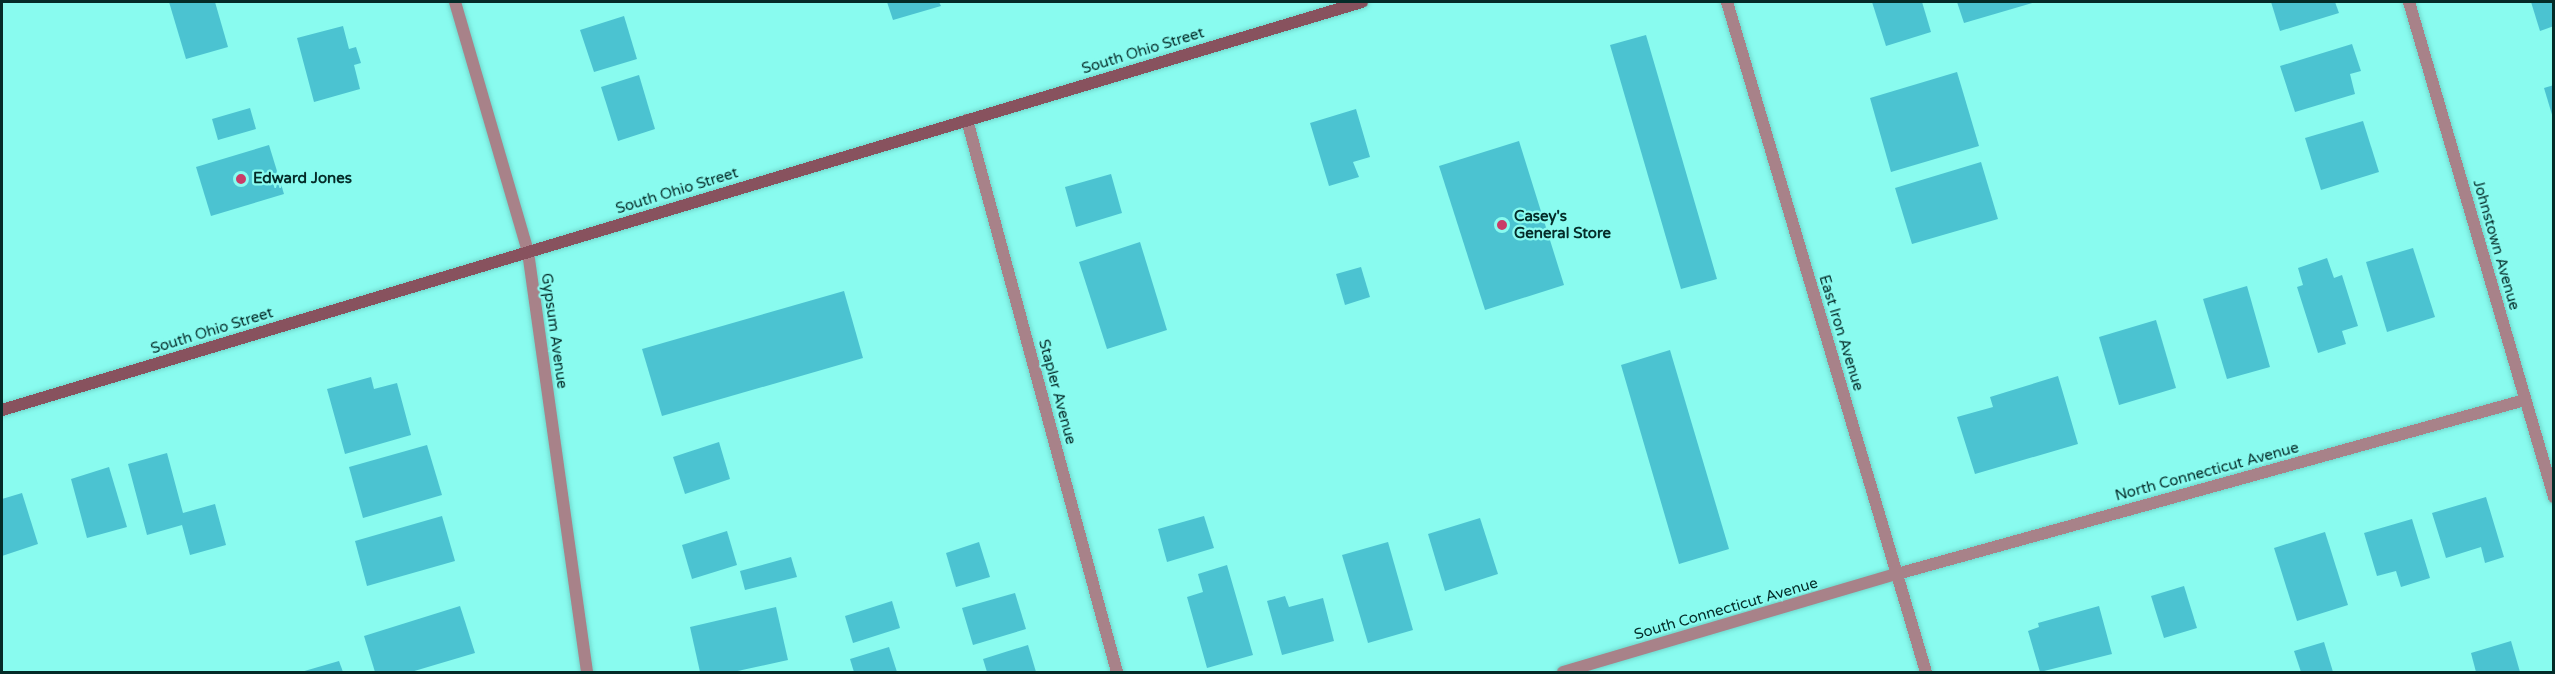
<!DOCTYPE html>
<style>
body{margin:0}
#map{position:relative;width:2555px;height:674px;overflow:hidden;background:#89fbef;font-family:"Varela Round",sans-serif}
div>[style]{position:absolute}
.building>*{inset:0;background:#4bc3d1}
.roads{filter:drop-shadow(0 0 2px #71d6cb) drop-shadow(0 0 2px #71d6cb)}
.minor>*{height:12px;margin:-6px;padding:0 6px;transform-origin:6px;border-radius:6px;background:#a88289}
.tertiary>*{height:12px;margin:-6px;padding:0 6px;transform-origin:6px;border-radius:6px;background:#a88289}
.secondary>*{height:12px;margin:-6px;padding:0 6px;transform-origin:6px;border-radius:6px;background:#88525e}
.dots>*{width:16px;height:16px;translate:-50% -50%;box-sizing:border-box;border:3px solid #89fbef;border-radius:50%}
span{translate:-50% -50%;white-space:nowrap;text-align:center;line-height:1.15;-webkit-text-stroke:4.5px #89fbef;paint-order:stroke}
.street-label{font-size:15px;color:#042b28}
.poi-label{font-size:15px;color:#042b28;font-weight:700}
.left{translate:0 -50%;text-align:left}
.frame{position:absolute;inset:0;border:3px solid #042b28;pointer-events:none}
</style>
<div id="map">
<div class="building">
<div style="clip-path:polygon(169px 2px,215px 2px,228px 47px,186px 59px)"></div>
<div style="clip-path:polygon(887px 2px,939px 2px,941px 6px,893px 20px)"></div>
<div style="clip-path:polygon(1872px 2px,1922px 2px,1931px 32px,1886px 46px)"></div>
<div style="clip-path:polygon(1957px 2px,2036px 2px,1964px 23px)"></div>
<div style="clip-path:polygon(2271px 2px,2335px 2px,2339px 13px,2280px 31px)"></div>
<div style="clip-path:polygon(2531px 2px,2554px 2px,2554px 26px,2540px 31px)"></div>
<div style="clip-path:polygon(624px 16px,637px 59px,594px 72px,580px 30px)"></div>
<div style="clip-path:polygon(343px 26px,349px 49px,356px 47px,361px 63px,354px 65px,360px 89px,314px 102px,297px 38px)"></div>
<div style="clip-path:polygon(1646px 35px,1717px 279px,1681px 289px,1610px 45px)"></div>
<div style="clip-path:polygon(2352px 44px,2361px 71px,2350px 74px,2355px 94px,2295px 112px,2280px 66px)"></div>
<div style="clip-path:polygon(1957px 72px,1979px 146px,1891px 172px,1870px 98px)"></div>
<div style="clip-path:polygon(639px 75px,655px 129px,618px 141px,601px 87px)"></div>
<div style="clip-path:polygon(2554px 85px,2554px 118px,2553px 118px,2544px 88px)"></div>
<div style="clip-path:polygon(250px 108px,256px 129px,218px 140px,212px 119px)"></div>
<div style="clip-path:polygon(1356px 109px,1370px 157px,1353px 162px,1359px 177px,1329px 186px,1310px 123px)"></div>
<div style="clip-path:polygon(2363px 121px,2379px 172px,2321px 190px,2305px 138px)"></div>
<div style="clip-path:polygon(1519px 141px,1564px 285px,1485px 310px,1439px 166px)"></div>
<div style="clip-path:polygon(269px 145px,284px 194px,211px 216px,196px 167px)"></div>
<div style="clip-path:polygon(1981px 162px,1998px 219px,1912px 244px,1895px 188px)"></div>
<div style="clip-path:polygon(1111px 174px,1122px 213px,1076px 227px,1065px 187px)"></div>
<div style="clip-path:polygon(1140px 242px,1167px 330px,1107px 349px,1079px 262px)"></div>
<div style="clip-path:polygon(2413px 248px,2435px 317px,2387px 332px,2366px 262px)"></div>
<div style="clip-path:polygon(2327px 258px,2334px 278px,2342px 275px,2358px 326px,2342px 331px,2346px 344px,2318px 353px,2297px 287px,2303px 285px,2298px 268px)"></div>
<div style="clip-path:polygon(1361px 267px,1370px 297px,1345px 305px,1336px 274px)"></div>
<div style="clip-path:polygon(2247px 286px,2270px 367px,2227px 379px,2203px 299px)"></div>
<div style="clip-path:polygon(844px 291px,863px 358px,662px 416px,642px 349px)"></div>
<div style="clip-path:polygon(2156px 320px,2176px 388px,2119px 405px,2099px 337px)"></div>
<div style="clip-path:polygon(1670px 350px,1729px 549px,1679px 564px,1621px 365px)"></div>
<div style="clip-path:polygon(2058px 376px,2078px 444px,1975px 474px,1957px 417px,1993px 407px,1990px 397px)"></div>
<div style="clip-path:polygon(371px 377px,374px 389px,397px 383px,411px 435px,345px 454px,327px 389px)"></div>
<div style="clip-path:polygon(719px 442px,730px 479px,685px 494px,673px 457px)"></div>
<div style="clip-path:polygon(427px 445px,442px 495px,363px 518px,349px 467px)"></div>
<div style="clip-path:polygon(167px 453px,183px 513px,215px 504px,226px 545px,190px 555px,182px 525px,147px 535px,128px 464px)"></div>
<div style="clip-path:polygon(109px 467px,127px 527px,87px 538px,71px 479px)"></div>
<div style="clip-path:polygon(22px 493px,38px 544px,2px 556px,2px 499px)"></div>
<div style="clip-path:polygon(2486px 497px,2504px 557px,2485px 563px,2481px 547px,2446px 558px,2432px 513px)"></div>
<div style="clip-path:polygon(442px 516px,455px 561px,367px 586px,355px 541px)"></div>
<div style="clip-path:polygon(1204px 516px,1214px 548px,1167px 562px,1158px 529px)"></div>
<div style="clip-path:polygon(1480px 518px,1498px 574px,1445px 591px,1428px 534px)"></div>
<div style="clip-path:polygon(2412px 519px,2430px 578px,2401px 587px,2396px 571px,2377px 576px,2364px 533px)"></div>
<div style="clip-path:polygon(727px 531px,737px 565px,692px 579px,682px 545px)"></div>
<div style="clip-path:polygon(2325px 532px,2348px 605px,2297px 621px,2274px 548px)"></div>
<div style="clip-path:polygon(979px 542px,990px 577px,956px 587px,946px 553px)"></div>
<div style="clip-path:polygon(1388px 542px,1413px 630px,1368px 643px,1342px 555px)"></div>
<div style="clip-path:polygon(791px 557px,797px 577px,745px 590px,740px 571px)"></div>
<div style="clip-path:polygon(1227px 565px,1253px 655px,1207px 668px,1187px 597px,1203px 592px,1198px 574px)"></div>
<div style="clip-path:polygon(2184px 586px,2197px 628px,2164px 638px,2151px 596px)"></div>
<div style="clip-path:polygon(1015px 593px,1026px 629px,973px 645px,962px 608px)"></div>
<div style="clip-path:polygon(1285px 596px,1289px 607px,1323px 598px,1334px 641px,1282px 655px,1267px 601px)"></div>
<div style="clip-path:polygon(892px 601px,900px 628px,853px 643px,845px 616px)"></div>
<div style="clip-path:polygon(460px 606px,475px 653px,411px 672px,375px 672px,364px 636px)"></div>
<div style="clip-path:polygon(2099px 606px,2112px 654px,2040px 672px,2028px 631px,2039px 627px,2038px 623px)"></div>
<div style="clip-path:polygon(776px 607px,788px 660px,733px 672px,700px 672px,690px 627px)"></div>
<div style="clip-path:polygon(2511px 641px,2520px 672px,2476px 672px,2471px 653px)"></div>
<div style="clip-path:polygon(2324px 642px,2333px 672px,2301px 672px,2294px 651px)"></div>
<div style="clip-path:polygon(1028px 645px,1036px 672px,987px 672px,983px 659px)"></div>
<div style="clip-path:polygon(889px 647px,897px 672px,854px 672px,850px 659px)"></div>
<div style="clip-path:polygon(339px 661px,343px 672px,301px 672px)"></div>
</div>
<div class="roads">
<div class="minor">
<div style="left:455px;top:2px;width:260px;rotate:73.7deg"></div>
<div style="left:528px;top:252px;width:424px;rotate:82deg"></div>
<div style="left:2409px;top:2px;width:516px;rotate:73.67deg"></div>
<div style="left:967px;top:120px;width:572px;rotate:74.8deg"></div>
<div style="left:1563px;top:672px;width:348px;rotate:-16.4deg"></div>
<div style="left:1897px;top:574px;width:652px;rotate:-15.49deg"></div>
</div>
<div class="tertiary">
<div style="left:1727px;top:2px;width:699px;rotate:73.46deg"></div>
</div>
<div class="secondary">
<div style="left:2px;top:410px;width:1420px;rotate:-16.7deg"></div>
</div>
</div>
<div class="dots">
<div style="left:241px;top:179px;background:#ca3c68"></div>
<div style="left:1502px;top:225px;background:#ca3c68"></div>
</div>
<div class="street-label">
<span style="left:1143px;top:51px;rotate:-17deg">South Ohio Street</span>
<span style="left:677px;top:191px;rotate:-17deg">South Ohio Street</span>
<span style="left:2496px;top:245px;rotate:74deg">Johnstown Avenue</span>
<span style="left:212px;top:331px;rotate:-17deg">South Ohio Street</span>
<span style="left:554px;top:331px;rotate:82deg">Gypsum Avenue</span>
<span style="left:1841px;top:333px;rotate:73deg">East Iron Avenue</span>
<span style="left:1057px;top:392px;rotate:75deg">Stapler Avenue</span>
<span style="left:2207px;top:472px;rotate:-15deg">North Connecticut Avenue</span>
<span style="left:1726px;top:609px;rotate:-16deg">South Connecticut Avenue</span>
</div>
<div class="poi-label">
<span class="left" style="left:253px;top:179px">Edward Jones</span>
<span class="left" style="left:1514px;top:225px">Casey's<br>General Store</span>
</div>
<div class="frame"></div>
</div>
